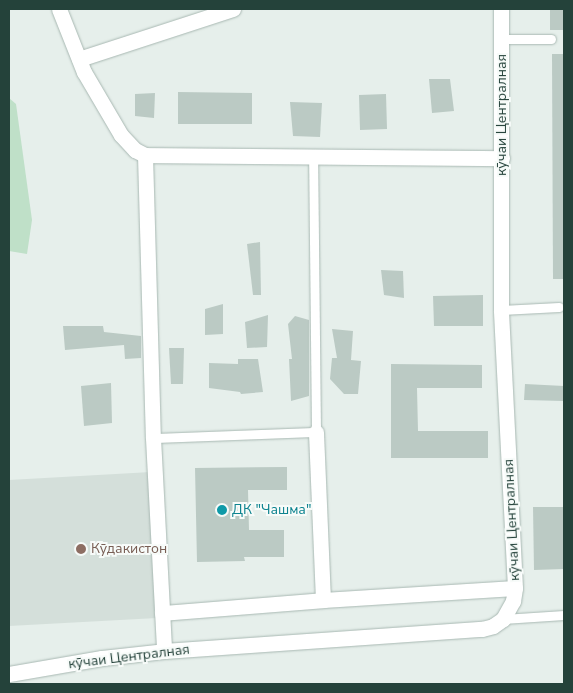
<!DOCTYPE html>
<meta charset="utf-8">
<style>
body{margin:0}
#map{position:relative;width:573px;height:693px;overflow:hidden;background:#e6efeb;font-family:"Nunito Sans",sans-serif}
div>[style]{position:absolute}
.built>*{inset:0;background:#d4dfda}
.green>*{inset:0;background:#bfe0c8}
.building>*{inset:0;background:#bbcac4}
.roads{filter:drop-shadow(0 0 1px #a8b8b2) drop-shadow(0 0 1px #a8b8b2)}
.lane>*{height:9px;margin:-4.5px;padding:0 4.5px;transform-origin:4.5px;border-radius:4.5px;background:#fff}
.street>*{height:15px;margin:-7.5px;padding:0 7.5px;transform-origin:7.5px;border-radius:7.5px;background:#fff}
.dots>*{width:14px;height:14px;translate:-50% -50%;box-sizing:border-box;border:2px solid #f7fbf9;border-radius:50%}
span{translate:-50% -50%;white-space:nowrap;text-align:center;line-height:1.15;-webkit-text-stroke:4px #f7fbf9;paint-order:stroke}
.street-label{font-size:14px;color:#24423a}
.culture-label{font-size:14px;color:#0d838f}
.left{translate:0 -50%;text-align:left}
.education-label{font-size:14px;color:#785e54}
.frame{position:absolute;inset:0;border:10px solid #24423a;pointer-events:none}
</style>
<div id="map">
<div class="built">
<div style="clip-path:polygon(151px 472px,157px 618px,9px 626px,9px 480px)"></div>
</div>
<div class="green">
<div style="clip-path:polygon(9px 98px,16px 104px,32px 220px,27px 254px,9px 251px)"></div>
</div>
<div class="building">
<div style="clip-path:polygon(550px 9px,564px 9px,564px 30px,550px 30px)"></div>
<div style="clip-path:polygon(552px 54px,564px 54px,564px 279px,553px 279px)"></div>
<div style="clip-path:polygon(429px 79px,450px 79px,454px 111px,432px 113px)"></div>
<div style="clip-path:polygon(178px 92px,252px 93px,252px 124px,178px 124px)"></div>
<div style="clip-path:polygon(155px 93px,154px 118px,135px 116px,135px 94px)"></div>
<div style="clip-path:polygon(386px 94px,387px 129px,360px 130px,359px 95px)"></div>
<div style="clip-path:polygon(290px 102px,322px 103px,320px 137px,293px 136px)"></div>
<div style="clip-path:polygon(260px 242px,261px 295px,253px 295px,247px 244px)"></div>
<div style="clip-path:polygon(381px 270px,403px 271px,404px 298px,384px 295px)"></div>
<div style="clip-path:polygon(483px 295px,483px 326px,434px 326px,433px 296px)"></div>
<div style="clip-path:polygon(223px 304px,223px 334px,205px 335px,205px 309px)"></div>
<div style="clip-path:polygon(268px 315px,267px 347px,247px 348px,245px 322px)"></div>
<div style="clip-path:polygon(295px 316px,309px 320px,309px 396px,291px 401px,289px 359px,292px 359px,288px 324px)"></div>
<div style="clip-path:polygon(63px 326px,103px 326px,104px 332px,141px 336px,141px 358px,125px 359px,124px 345px,65px 350px)"></div>
<div style="clip-path:polygon(332px 329px,353px 331px,351px 360px,361px 361px,358px 394px,344px 394px,330px 379px,332px 358px,337px 358px)"></div>
<div style="clip-path:polygon(169px 348px,184px 348px,183px 384px,171px 384px)"></div>
<div style="clip-path:polygon(238px 359px,258px 359px,263px 392px,241px 394px,240px 392px,209px 388px,209px 363px,238px 364px)"></div>
<div style="clip-path:polygon(391px 364px,482px 365px,482px 388px,417px 388px,418px 431px,488px 431px,488px 458px,391px 458px)"></div>
<div style="clip-path:polygon(111px 383px,112px 423px,84px 426px,81px 386px)"></div>
<div style="clip-path:polygon(525px 384px,564px 386px,564px 401px,524px 400px)"></div>
<div style="clip-path:polygon(287px 467px,287px 490px,248px 490px,249px 530px,284px 530px,284px 557px,244px 557px,245px 561px,197px 562px,195px 468px)"></div>
<div style="clip-path:polygon(533px 507px,564px 507px,564px 569px,534px 570px)"></div>
</div>
<div class="roads">
<div class="lane">
<div style="left:502px;top:39px;width:49px"></div>
<div style="left:501px;top:310px;width:58px;rotate:-3deg"></div>
<div style="left:153px;top:438px;width:163px;rotate:-2.1deg"></div>
<div style="left:316px;top:432px;width:277px;rotate:-90.6deg"></div>
<div style="left:503px;top:619px;width:61px;rotate:-3.8deg"></div>
</div>
<div class="street">
<div style="left:59px;top:9px;width:68px;rotate:68.4deg"></div>
<div style="left:84px;top:72px;width:73px;rotate:59.6deg"></div>
<div style="left:121px;top:135px;width:21px;rotate:47deg"></div>
<div style="left:135px;top:150px;width:11px;rotate:27deg"></div>
<div style="left:145px;top:155px;width:357px;rotate:0.5deg"></div>
<div style="left:79px;top:59px;width:162px;rotate:-18deg"></div>
<div style="left:145px;top:155px;width:283px;rotate:88.4deg"></div>
<div style="left:153px;top:438px;width:213px;rotate:87deg"></div>
<div style="left:323px;top:600px;width:192px;rotate:-3.6deg"></div>
<div style="left:162px;top:613px;width:162px;rotate:-4.6deg"></div>
<div style="left:323px;top:600px;width:168px;rotate:-92.4deg"></div>
<div style="left:9px;top:674px;width:94px;rotate:-9.8deg"></div>
<div style="left:102px;top:658px;width:62px;rotate:-6.4deg"></div>
<div style="left:164px;top:651px;width:319px;rotate:-4deg"></div>
<div style="left:482px;top:629px;width:11px;rotate:-15deg"></div>
<div style="left:493px;top:626px;width:12px;rotate:-35deg"></div>
<div style="left:503px;top:619px;width:21px;rotate:-61deg"></div>
<div style="left:513px;top:601px;width:13px;rotate:-81deg"></div>
<div style="left:515px;top:588px;width:278px;rotate:-92.9deg"></div>
<div style="left:501px;top:310px;width:301px;rotate:-90deg"></div>
</div>
</div>
<div class="dots">
<div style="left:222px;top:510px;background:#0f9aa8"></div>
<div style="left:81px;top:549px;background:#8d6e63"></div>
</div>
<div class="street-label">
<span style="left:502px;top:115px;rotate:-90deg">кӯчаи Централная</span>
<span style="left:512px;top:520px;rotate:-93deg">кӯчаи Централная</span>
<span style="left:129px;top:657px;rotate:-7deg">кӯчаи Централная</span>
</div>
<div class="culture-label">
<span class="left" style="left:232px;top:510px">ДК "Чашма"</span>
</div>
<div class="education-label">
<span class="left" style="left:91px;top:549px">Кӯдакистон</span>
</div>
<div class="frame"></div>
</div>
